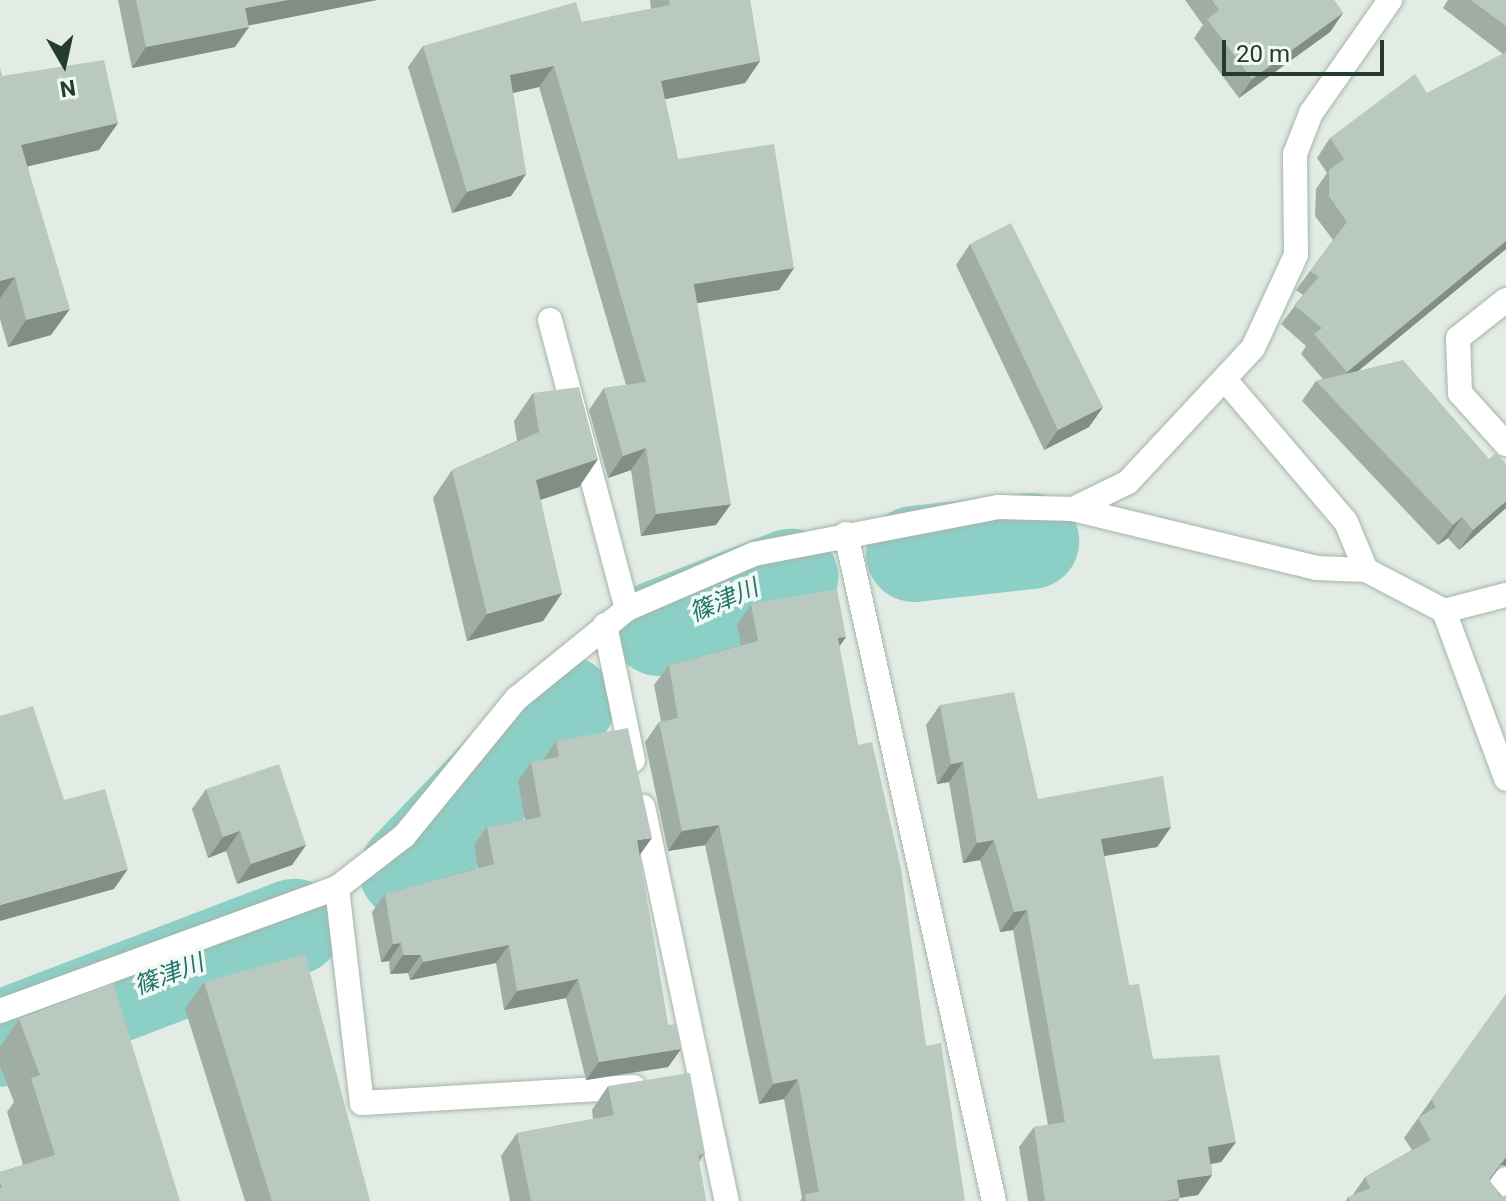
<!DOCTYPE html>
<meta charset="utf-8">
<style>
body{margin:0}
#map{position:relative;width:1506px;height:1201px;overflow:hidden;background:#e2ece4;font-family:Roboto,"Noto Sans JP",sans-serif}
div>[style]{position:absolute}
.river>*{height:96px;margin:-48px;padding:0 48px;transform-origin:48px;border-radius:48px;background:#8ccfc6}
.roads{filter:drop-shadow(0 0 2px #a5b4aa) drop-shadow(0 0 2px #a5b4aa)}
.street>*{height:24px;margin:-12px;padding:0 12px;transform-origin:12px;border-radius:12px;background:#fff}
.wall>*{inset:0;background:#a0ada4}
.shaded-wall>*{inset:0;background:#828d86}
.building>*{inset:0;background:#bac9bf}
span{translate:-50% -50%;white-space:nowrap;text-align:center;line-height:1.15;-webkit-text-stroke:7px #f2f8f4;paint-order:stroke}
.water-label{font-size:24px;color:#1f766b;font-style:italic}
.north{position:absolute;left:24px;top:24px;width:80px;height:80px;-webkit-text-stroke:6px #f2f8f4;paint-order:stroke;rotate:171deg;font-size:22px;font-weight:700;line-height:32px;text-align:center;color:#233c2e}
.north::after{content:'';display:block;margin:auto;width:28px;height:36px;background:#233c2e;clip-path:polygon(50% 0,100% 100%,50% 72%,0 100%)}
.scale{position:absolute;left:1222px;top:40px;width:162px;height:36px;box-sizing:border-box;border:4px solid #233c2e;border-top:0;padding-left:10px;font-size:24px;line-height:28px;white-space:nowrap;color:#233c2e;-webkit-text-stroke:6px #f2f8f4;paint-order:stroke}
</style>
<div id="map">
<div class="river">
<div style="left:914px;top:554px;width:118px;rotate:-6.3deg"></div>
<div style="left:659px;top:628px;width:141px;rotate:-21.3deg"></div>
<div style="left:407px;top:871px;width:231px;rotate:-46.2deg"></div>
<div style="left:0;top:1039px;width:315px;rotate:-20.9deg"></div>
</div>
<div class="roads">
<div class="street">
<div style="left:1506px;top:300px;width:61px;rotate:141.6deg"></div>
<div style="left:1458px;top:338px;width:55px;rotate:87.9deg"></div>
<div style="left:1460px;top:393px;width:69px;rotate:48deg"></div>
<div style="left:550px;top:320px;width:299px;rotate:75.1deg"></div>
<div style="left:1226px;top:381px;width:185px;rotate:49.6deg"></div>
<div style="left:1346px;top:522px;width:52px;rotate:67.4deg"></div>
<div style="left:1073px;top:509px;width:61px;rotate:-26.1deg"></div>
<div style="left:1128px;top:482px;width:183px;rotate:-47deg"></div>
<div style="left:1253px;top:348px;width:102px;rotate:-65.2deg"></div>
<div style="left:1296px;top:255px;width:101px;rotate:-90.6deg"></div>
<div style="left:1295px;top:154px;width:44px;rotate:-68.7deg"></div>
<div style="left:1311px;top:113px;width:138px;rotate:-55deg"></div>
<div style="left:846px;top:534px;width:683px;rotate:77.49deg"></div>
<div style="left:1444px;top:611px;width:64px;rotate:-14.5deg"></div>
<div style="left:605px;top:625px;width:138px;rotate:78.3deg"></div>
<div style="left:643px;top:807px;width:403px;rotate:78deg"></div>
<div style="left:337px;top:888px;width:216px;rotate:83.4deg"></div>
<div style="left:362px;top:1103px;width:272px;rotate:-3.4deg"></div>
<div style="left:0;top:1011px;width:359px;rotate:-20.1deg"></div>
<div style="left:337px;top:888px;width:85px;rotate:-37.8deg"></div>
<div style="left:404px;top:836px;width:177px;rotate:-50.7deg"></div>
<div style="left:516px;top:699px;width:143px;rotate:-39deg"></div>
<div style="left:627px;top:609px;width:138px;rotate:-23.4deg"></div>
<div style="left:754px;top:554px;width:248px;rotate:-10.9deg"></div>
<div style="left:998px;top:507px;width:75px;rotate:1.5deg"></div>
<div style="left:1073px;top:509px;width:250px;rotate:13.6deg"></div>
<div style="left:1316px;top:568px;width:50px;rotate:2.3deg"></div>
<div style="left:1366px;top:570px;width:88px;rotate:27.7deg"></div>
<div style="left:1444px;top:611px;width:179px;rotate:69.7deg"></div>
<div style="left:1490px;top:1201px;width:27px;rotate:-54deg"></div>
</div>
</div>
<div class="wall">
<div style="clip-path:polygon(118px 0,377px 0,249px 25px,235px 47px,132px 68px)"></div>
<div style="clip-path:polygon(650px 0,750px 0,760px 61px,745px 83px,665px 99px,678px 159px,794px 268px,779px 290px,697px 303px,716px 525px,641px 536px,631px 470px,608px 478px,589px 410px,604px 388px,626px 385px,539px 87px,513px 93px,526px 174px,511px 196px,452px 213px,408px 67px,423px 46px,582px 22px,651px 9px)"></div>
<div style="clip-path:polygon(1185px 0,1334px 0,1343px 13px,1330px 32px,1239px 98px,1194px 38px,1203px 25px)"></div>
<div style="clip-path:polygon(1448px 0,1506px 0,1506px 249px,1358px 371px,1506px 508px,1459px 550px,1448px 538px,1438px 545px,1302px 401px,1316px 381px,1323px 379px,1301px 354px,1306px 346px,1281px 324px,1303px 295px,1296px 290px,1333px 240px,1315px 216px,1316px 189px,1327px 173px,1317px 158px,1330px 138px,1427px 93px,1503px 54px,1443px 8px)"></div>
<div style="clip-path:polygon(0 68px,2px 76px,118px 123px,99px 150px,28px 166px,51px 335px,8px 347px,0 319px)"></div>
<div style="clip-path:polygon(970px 244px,1103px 407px,1089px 427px,1044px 450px,956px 265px)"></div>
<div style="clip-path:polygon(533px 393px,598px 459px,579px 487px,540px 500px,562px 593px,543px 621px,467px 641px,433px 498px,452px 470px,517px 441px,514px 421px)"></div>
<div style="clip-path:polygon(751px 604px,846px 637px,839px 646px,858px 745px,926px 1046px,965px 1201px,800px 1201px,802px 1198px,784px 1099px,759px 1104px,705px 845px,668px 851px,645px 742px,659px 722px,661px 721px,654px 685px,669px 665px,741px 645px,737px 625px)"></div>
<div style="clip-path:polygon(940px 705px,1038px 799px,1171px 827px,1157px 847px,1104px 856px,1129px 985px,1153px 1059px,1236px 1142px,1221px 1162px,1211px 1164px,1212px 1175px,1198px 1195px,1180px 1198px,1178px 1201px,1028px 1201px,1019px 1147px,1034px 1127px,1048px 1125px,1013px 930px,1000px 932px,980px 860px,963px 863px,949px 782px,937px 784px,926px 725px)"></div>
<div style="clip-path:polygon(556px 741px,639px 855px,668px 1025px,681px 1049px,668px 1067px,586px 1080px,566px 998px,504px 1010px,496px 963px,410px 980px,408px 973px,390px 974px,389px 961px,381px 962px,372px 912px,385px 894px,478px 868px,474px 845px,487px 827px,525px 820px,518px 781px,531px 762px,543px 760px)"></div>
<div style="clip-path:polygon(206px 789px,306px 845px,292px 865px,237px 884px,226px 851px,208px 858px,192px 809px)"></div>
<div style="clip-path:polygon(204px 982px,370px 1201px,245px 1201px,185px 1009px)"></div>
<div style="clip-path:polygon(1506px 994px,1501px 1165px,1489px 1180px,1506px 1201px,1346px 1201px,1348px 1197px,1352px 1196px,1365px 1177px,1412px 1150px,1404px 1138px)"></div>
<div style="clip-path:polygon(19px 1019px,180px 1201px,0 1201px,0 1172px,23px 1165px,7px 1112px,14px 1102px,0 1066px,0 1047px)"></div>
<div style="clip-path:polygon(608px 1086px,705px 1153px,699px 1162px,706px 1201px,510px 1201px,501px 1156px,517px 1133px,593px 1119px,592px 1110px)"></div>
</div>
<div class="shaded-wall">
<div style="clip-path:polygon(288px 0,377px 0,231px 29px,245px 8px)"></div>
<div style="clip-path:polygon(1343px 13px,1330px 32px,1239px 98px,1252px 79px)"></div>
<div style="clip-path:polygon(249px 27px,235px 47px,132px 68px,146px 47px)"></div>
<div style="clip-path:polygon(760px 61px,745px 83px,646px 103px,661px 81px)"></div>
<div style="clip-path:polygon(554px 66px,539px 87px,495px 97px,510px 75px)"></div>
<div style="clip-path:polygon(118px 123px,99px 150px,3px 172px,21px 145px)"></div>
<div style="clip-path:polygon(526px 174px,511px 196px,452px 213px,467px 192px)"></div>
<div style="clip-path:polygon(1506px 241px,1506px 249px,1334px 391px,1347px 372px)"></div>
<div style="clip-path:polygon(794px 268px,779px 290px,679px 306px,694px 284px)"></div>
<div style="clip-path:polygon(15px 277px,0 298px,0 281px)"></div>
<div style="clip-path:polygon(70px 309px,51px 335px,8px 347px,26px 320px)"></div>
<div style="clip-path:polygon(1103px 407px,1089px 427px,1044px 450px,1058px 430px)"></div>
<div style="clip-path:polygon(646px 448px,631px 470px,608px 478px,623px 456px)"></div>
<div style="clip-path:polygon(598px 459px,579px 487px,516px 508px,536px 480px)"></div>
<div style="clip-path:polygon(1506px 501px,1506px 508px,1459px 550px,1473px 530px)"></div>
<div style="clip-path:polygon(731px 504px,716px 525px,641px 536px,656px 514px)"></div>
<div style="clip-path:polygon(1462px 517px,1448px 538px,1438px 545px,1453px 525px)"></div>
<div style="clip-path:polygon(562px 593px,543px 621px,467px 641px,487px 614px)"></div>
<div style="clip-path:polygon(846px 637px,832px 657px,838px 638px)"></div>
<div style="clip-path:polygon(963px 762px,949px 782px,937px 784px,951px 764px)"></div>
<div style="clip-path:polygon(719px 825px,705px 845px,668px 851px,682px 831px)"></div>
<div style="clip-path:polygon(1171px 827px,1157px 847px,1087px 859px,1101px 839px)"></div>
<div style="clip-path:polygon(240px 831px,226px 851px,208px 858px,223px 837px)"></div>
<div style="clip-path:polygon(652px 838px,639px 856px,637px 840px)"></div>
<div style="clip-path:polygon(994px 840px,980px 860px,963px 863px,977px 843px)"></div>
<div style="clip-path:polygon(306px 845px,292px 865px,237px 884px,251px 864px)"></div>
<div style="clip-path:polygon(128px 869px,114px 889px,0 921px,0 905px)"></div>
<div style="clip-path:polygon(1027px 910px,1013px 930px,1000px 932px,1014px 912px)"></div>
<div style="clip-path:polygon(401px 943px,389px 961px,381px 962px,393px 944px)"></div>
<div style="clip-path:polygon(509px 945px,496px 963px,410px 980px,423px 962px)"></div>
<div style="clip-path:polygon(403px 955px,421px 955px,408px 973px,390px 974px)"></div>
<div style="clip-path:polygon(578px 979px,566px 998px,504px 1010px,517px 991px)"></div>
<div style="clip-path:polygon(681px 1049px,668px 1067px,586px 1080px,599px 1062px)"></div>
<div style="clip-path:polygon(798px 1079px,784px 1099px,759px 1104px,773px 1084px)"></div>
<div style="clip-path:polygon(1236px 1142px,1221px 1162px,1194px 1167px,1208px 1147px)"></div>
<div style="clip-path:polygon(1506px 1157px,1506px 1166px,1501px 1165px,1475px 1199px)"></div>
<div style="clip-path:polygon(1212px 1175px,1198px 1195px,1163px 1200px,1177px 1180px)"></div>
</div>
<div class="building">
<div style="clip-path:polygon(136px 0,288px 0,245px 8px,249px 27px,146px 47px)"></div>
<div style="clip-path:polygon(669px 0,750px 0,760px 61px,661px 81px,678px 159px,774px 144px,794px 268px,694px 284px,731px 504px,656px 514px,646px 448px,623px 456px,604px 388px,646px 382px,554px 66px,510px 75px,526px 174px,467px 192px,423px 46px,576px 2px,582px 22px,670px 5px)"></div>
<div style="clip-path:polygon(1212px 0,1334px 0,1343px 13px,1252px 79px,1207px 19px,1219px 10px)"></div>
<div style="clip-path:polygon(1471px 0,1506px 0,1506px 26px)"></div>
<div style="clip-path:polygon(1506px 52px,1506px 241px,1347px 372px,1314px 334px,1322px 328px,1294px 305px,1319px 277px,1310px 271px,1347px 222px,1329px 196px,1329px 170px,1344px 159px,1330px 138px,1415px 74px,1427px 93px)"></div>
<div style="clip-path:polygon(104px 60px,118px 123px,21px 145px,70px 309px,26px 320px,15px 277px,0 281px,0 68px,2px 76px)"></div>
<div style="clip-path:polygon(1011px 223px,1103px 407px,1058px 430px,970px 244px)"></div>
<div style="clip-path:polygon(1403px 360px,1489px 459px,1496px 453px,1506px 464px,1506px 501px,1473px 530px,1462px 517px,1453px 525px,1316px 381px)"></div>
<div style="clip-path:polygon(579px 387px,598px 459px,536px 480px,562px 593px,487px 614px,452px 470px,539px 432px,533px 393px)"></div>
<div style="clip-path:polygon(837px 589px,846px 637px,838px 638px,858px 745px,872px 742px,901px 868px,926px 1046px,941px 1043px,965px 1201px,806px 1201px,805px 1194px,819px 1192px,798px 1079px,773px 1084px,719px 825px,682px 831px,659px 722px,678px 718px,669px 665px,758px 641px,751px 604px)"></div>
<div style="clip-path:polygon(1014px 692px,1038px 799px,1163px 776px,1171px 827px,1101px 839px,1129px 985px,1139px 984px,1153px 1059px,1219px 1055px,1236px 1142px,1208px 1147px,1212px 1175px,1177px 1180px,1180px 1198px,1164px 1201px,1045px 1201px,1034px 1127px,1065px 1122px,1027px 910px,1014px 912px,994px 840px,977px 843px,963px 762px,951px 764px,940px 705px)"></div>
<div style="clip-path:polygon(33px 706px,64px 800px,105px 789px,128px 869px,0 905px,0 716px)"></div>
<div style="clip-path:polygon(628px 728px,652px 838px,637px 840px,668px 1025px,676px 1024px,681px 1049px,599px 1062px,578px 979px,517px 991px,509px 945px,423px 962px,421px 955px,403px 955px,401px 943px,393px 944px,385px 894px,494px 864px,487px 827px,541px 817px,531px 762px,559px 757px,556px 741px)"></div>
<div style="clip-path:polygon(279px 764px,306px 845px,251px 864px,240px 831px,223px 837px,206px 789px)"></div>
<div style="clip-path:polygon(305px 954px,370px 1201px,272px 1201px,204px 982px)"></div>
<div style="clip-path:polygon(113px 983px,180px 1201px,0 1201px,0 1188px,2px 1188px,0 1181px,0 1172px,55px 1155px,31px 1078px,40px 1075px,19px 1019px)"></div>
<div style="clip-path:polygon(1506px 994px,1506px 1157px,1489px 1179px,1501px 1197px,1506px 1195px,1506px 1201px,1350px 1201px,1348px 1197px,1370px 1188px,1365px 1177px,1431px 1140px,1418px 1118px,1436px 1107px,1431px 1099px)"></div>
<div style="clip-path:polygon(690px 1073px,705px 1153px,698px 1155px,706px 1201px,531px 1201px,517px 1133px,614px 1115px,608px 1086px)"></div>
</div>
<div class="water-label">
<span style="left:724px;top:601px;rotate:-23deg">篠津川</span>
<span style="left:169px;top:975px;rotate:-21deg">篠津川</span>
</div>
<div class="north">N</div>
<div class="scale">20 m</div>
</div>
